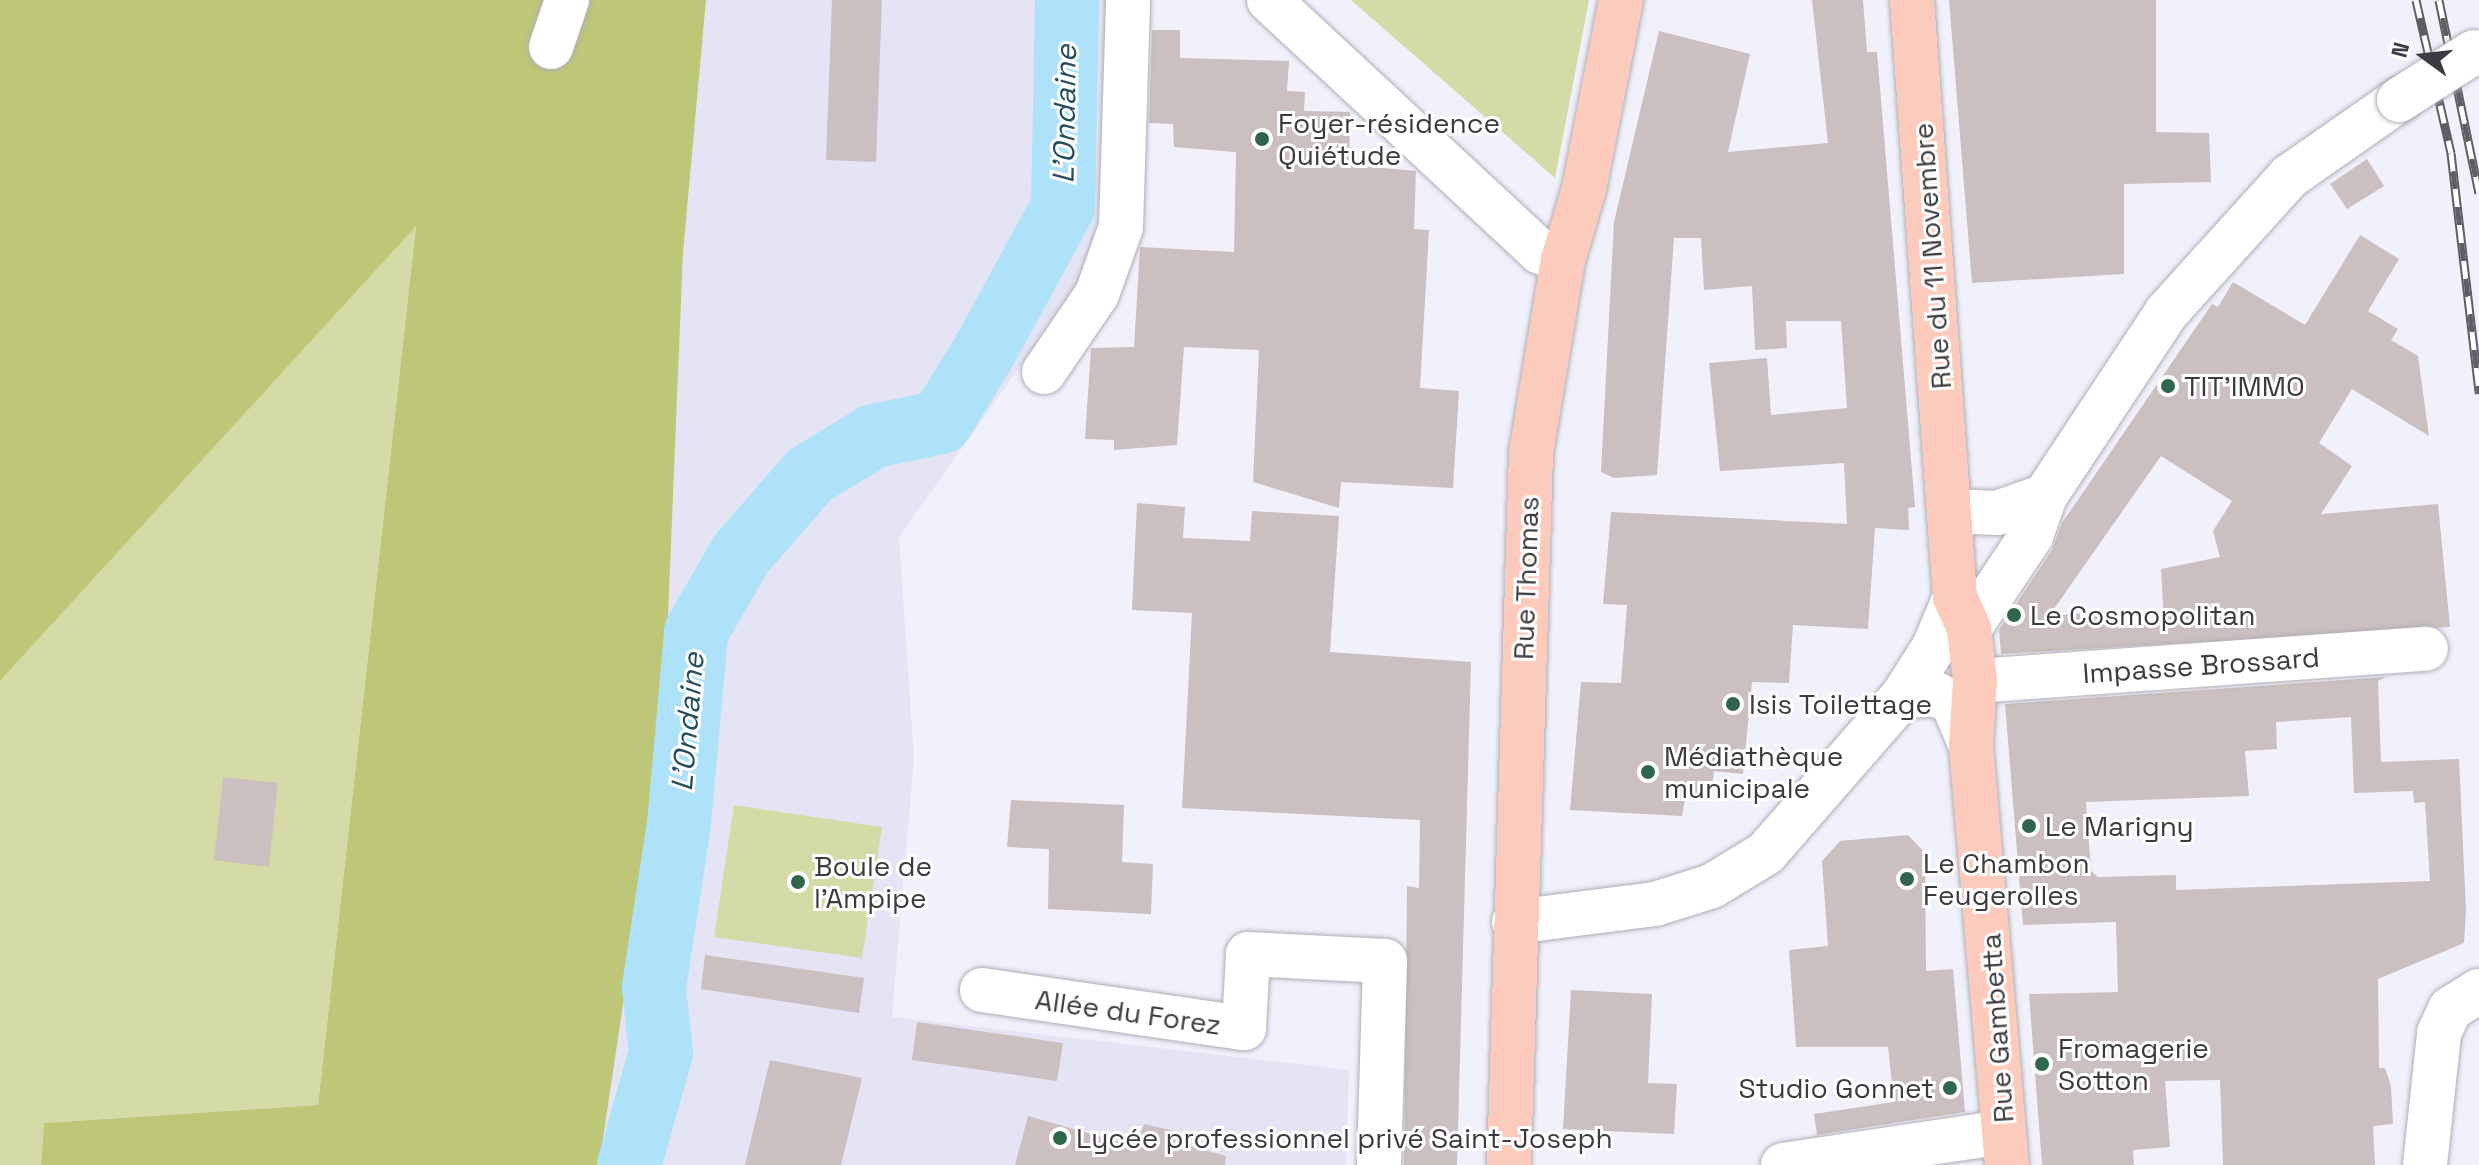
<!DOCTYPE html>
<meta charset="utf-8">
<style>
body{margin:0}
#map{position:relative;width:2479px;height:1165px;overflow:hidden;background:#f1f1fb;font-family:"Space Grotesk",sans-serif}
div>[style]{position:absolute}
.built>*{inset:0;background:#e4e4f5}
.green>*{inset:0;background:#d5dba6}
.forest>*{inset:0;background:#bec677}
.river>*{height:64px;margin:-32px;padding:0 32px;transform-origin:32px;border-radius:32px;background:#aee2f8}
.building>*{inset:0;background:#cbbfbf}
.roads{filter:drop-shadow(0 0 2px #afafb8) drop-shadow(0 0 2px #afafb8)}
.minor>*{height:44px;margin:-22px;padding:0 22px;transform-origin:22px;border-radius:22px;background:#fff}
.major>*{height:44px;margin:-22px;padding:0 22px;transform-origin:22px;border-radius:22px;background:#fdcbbb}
.rail>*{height:9px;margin-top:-4.5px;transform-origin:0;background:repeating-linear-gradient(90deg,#fff 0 18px,#5e5e63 0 36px);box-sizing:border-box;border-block:2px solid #5e5e63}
.bridges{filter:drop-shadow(0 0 2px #afafb8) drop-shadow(0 0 2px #afafb8)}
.minor-bridge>*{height:44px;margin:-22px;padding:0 22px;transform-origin:22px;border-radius:22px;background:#fff}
.dots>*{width:22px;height:22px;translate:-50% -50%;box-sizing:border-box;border:4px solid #fff;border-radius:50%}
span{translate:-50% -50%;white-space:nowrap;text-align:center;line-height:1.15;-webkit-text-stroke:6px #fff;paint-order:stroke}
.poi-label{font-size:28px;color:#3c3c40}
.left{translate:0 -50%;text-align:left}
.right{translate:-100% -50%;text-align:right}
.street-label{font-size:28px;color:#3c3c40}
.water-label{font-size:30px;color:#254f5e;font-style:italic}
.north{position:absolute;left:2383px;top:16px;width:80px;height:80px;-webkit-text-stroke:6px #fff;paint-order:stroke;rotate:285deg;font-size:22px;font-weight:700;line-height:32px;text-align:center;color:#3c3c40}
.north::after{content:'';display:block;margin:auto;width:28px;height:36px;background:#3c3c40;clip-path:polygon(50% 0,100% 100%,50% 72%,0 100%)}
</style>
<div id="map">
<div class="built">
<div style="clip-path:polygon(706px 0,1120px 0,1110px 155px,1087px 272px,899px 537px,914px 757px,892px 1017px,1349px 1070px,1346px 1165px,599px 1165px,663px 739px,683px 253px)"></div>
</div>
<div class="green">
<div style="clip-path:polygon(1351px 0,1589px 0,1555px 178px)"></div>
<div style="clip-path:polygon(416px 225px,318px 1105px,44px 1123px,41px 1165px,0 1165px,0 681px)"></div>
<div style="clip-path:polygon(734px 805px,882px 827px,862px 958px,714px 937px)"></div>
</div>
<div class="forest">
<div style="clip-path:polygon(0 0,706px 0,683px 253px,663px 739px,599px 1165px,41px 1165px,44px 1123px,318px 1105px,416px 226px,0 681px)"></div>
</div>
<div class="river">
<div style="left:629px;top:1165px;width:116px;rotate:-74.1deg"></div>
<div style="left:661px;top:1053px;width:66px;rotate:-96.1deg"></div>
<div style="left:654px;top:987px;width:165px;rotate:-81.3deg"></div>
<div style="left:679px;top:824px;width:193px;rotate:-84.9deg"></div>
<div style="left:696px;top:632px;width:90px;rotate:-60deg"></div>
<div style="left:741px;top:554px;width:105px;rotate:-48.9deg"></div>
<div style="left:810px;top:475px;width:75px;rotate:-31.4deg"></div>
<div style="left:874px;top:436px;width:68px;rotate:-11.8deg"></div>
<div style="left:941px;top:422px;width:84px;rotate:-58.6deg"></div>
<div style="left:985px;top:350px;width:163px;rotate:-61.4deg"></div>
<div style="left:1063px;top:207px;width:207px;rotate:-88.9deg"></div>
</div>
<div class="building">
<div style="clip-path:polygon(832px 0,882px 0,876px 162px,826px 160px)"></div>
<div style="clip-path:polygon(1812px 0,1863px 0,1867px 52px,1877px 52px,1915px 507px,1908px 508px,1909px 530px,1875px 528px,1868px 629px,1793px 625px,1789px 683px,1752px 682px,1743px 774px,1714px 771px,1711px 796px,1686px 794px,1682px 816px,1570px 810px,1581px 682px,1621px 683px,1627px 605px,1603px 604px,1611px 512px,1847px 524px,1844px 463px,1720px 471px,1709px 363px,1767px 358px,1771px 415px,1847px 408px,1841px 321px,1786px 321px,1787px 348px,1755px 350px,1752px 286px,1704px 290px,1701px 238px,1674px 238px,1657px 475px,1614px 478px,1601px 472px,1614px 222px,1659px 31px,1750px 54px,1728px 152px,1828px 143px)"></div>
<div style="clip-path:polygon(1949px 0,2156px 0,2156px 132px,2209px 133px,2211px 182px,2124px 184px,2124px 274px,1972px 283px)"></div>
<div style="clip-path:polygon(1152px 30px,1180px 30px,1180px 58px,1289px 61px,1287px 91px,1305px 92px,1304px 111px,1350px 112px,1349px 165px,1416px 171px,1414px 229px,1429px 230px,1420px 388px,1459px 391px,1453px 488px,1341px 482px,1339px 508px,1253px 482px,1259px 350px,1184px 347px,1177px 445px,1114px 450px,1114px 440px,1085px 439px,1091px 348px,1134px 347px,1140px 247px,1234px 252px,1236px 152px,1174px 147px,1173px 124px,1149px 123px)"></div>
<div style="clip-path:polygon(2367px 159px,2384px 186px,2347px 209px,2330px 184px)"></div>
<div style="clip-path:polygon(evenodd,2360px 235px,2399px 259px,2368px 311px,2398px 329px,2391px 340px,2418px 356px,2429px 436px,2352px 389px,2319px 443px,2352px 466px,2321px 514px,2438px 504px,2450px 627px,2001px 654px,1999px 630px,2052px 550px,2062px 523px,2212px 304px,2218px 307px,2233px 282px,2305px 325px,2360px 235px,2161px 456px,2232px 501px,2213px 531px,2220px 557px,2161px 569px,2164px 623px,2110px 625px,2109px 611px,2049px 616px,2161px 456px)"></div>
<div style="clip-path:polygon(1137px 503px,1185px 507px,1183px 538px,1250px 541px,1252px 511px,1339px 516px,1330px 652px,1471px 662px,1457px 1165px,1404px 1165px,1407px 886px,1419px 888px,1420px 820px,1182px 808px,1192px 613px,1132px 610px)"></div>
<div style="clip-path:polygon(evenodd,2386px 677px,2378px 681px,2381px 762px,2459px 759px,2466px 910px,2464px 943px,2378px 979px,2379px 1068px,2385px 1068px,2391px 1086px,2393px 1124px,2373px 1126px,2375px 1165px,2223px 1165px,2220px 1080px,2165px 1081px,2170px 1147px,2133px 1150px,2134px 1165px,2042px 1165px,2029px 994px,2118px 992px,2116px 922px,2023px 925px,2005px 704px,2386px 677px,2351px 717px,2354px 793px,2413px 791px,2414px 803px,2425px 802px,2430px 881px,2176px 890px,2176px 875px,2098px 877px,2091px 871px,2086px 802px,2249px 796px,2245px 751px,2277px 749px,2276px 722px,2351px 717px)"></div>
<div style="clip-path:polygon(223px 777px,278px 783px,269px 867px,214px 860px)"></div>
<div style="clip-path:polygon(1011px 800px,1124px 805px,1122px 862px,1153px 864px,1151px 914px,1048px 909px,1049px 849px,1007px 847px)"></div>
<div style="clip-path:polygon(1908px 835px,1925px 853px,1926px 971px,1953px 969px,1965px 1112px,1817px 1135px,1814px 1114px,1894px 1102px,1888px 1047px,1796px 1047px,1789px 950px,1828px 946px,1822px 861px,1840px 841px)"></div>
<div style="clip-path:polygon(705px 955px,864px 978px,859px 1013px,701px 989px)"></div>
<div style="clip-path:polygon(1571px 990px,1652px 994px,1648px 1083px,1677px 1084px,1674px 1134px,1563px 1129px)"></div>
<div style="clip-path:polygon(917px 1022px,1063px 1043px,1057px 1081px,912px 1060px)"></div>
<div style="clip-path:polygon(770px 1060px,862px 1078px,841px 1165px,745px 1165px)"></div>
<div style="clip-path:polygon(1028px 1116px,1136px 1147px,1144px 1124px,1178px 1132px,1175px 1142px,1226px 1156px,1225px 1165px,1015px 1165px)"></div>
</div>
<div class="roads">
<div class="minor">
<div style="left:1269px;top:0;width:370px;rotate:42.9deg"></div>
<div style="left:1540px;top:252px;width:24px;rotate:19deg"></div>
<div style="left:551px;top:47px;width:50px;rotate:-71.2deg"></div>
<div style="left:1044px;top:372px;width:94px;rotate:-55.8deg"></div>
<div style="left:1097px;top:294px;width:71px;rotate:-70.3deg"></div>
<div style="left:1121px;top:227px;width:227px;rotate:-88.2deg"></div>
<div style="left:1951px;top:511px;width:46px;rotate:2.5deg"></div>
<div style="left:1997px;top:513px;width:51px;rotate:-19.5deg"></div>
<div style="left:1969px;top:629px;width:112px;rotate:-56.3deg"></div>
<div style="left:2031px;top:536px;width:42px;rotate:-70.7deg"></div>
<div style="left:2045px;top:496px;width:219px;rotate:-56.5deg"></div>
<div style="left:2166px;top:313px;width:185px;rotate:-47.9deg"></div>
<div style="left:2290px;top:176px;width:133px;rotate:-34.9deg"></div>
<div style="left:1975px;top:681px;width:452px;rotate:-4.1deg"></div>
<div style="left:1903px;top:696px;width:33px;rotate:-3deg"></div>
<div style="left:1936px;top:694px;width:19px;rotate:28deg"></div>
<div style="left:1953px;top:703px;width:47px;rotate:67.3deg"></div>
<div style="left:1514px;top:922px;width:142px;rotate:-7.3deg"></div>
<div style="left:1655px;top:904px;width:60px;rotate:-17.5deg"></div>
<div style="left:1712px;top:886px;width:63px;rotate:-31.4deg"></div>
<div style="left:1766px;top:853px;width:208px;rotate:-48.9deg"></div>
<div style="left:1903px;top:696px;width:58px;rotate:-57.7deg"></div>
<div style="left:1934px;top:647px;width:54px;rotate:-67.2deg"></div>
<div style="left:982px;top:990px;width:265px;rotate:8.3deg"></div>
<div style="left:1244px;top:1028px;width:74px;rotate:-86.9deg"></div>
<div style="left:1248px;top:954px;width:137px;rotate:2.9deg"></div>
<div style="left:1385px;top:961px;width:204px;rotate:91.7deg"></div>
<div style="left:1783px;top:1165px;width:223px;rotate:-8.5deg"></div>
<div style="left:2425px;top:1165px;width:133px;rotate:-83.9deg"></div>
<div style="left:2439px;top:1033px;width:26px;rotate:-65deg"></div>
<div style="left:2450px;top:1009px;width:34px;rotate:-32deg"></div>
</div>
<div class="major">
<div style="left:1912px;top:0;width:599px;rotate:85.88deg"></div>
<div style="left:1955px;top:597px;width:35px;rotate:66deg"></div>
<div style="left:1969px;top:629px;width:52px;rotate:83.4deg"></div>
<div style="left:1975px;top:681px;width:65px;rotate:93.5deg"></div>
<div style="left:1971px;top:746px;width:421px;rotate:85.1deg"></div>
<div style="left:1509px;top:1165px;width:712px;rotate:-88.23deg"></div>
<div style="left:1531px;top:453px;width:196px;rotate:-80.6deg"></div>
<div style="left:1563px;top:260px;width:74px;rotate:-73.5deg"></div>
<div style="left:1584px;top:189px;width:193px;rotate:-78.9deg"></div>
</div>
</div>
<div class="rail">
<div style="left:2416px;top:0;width:157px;rotate:77.1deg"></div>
<div style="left:2451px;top:153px;width:242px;rotate:83.3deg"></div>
<div style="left:2439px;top:0;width:197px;rotate:78.3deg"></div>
</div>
<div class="bridges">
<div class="minor-bridge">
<div style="left:2399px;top:100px;width:89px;rotate:-32.6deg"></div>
</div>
</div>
<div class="dots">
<div style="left:1262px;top:139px;background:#30664c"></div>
<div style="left:2168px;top:386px;background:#30664c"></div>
<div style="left:2014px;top:615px;background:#30664c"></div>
<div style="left:1733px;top:704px;background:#30664c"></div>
<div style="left:1648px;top:772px;background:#30664c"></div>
<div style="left:2029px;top:826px;background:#30664c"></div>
<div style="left:1907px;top:879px;background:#30664c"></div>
<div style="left:798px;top:882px;background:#30664c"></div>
<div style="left:2042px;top:1064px;background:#30664c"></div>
<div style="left:1950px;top:1088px;background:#30664c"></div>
<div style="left:1060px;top:1138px;background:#30664c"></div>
</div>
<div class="poi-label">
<span class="left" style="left:1278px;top:139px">Foyer-résidence<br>Quiétude</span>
<span class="left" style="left:2184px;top:386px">TIT'IMMO</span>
<span class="left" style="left:2030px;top:615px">Le Cosmopolitan</span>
<span class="left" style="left:1749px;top:704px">Isis Toilettage</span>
<span class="left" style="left:1664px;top:772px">Médiathèque<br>municipale</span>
<span class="left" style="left:2045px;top:826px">Le Marigny</span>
<span class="left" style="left:1923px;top:879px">Le Chambon<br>Feugerolles</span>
<span class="left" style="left:814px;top:882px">Boule de<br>l'Ampipe</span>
<span class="left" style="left:2058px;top:1064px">Fromagerie<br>Sotton</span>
<span class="right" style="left:1934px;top:1088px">Studio Gonnet</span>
<span class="left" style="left:1076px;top:1138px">Lycée professionnel privé Saint-Joseph</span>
</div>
<div class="street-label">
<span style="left:1932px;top:256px;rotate:-94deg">Rue du 11 Novembre</span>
<span style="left:1526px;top:578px;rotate:-88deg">Rue Thomas</span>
<span style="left:2201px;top:665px;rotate:-4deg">Impasse Brossard</span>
<span style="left:1128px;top:1012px;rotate:8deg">Allée du Forez</span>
<span style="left:1997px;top:1028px;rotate:-94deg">Rue Gambetta</span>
</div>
<div class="water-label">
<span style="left:1065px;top:114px;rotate:-89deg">L'Ondaine</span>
<span style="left:688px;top:722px;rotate:-85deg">L'Ondaine</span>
</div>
<div class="north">N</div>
</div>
